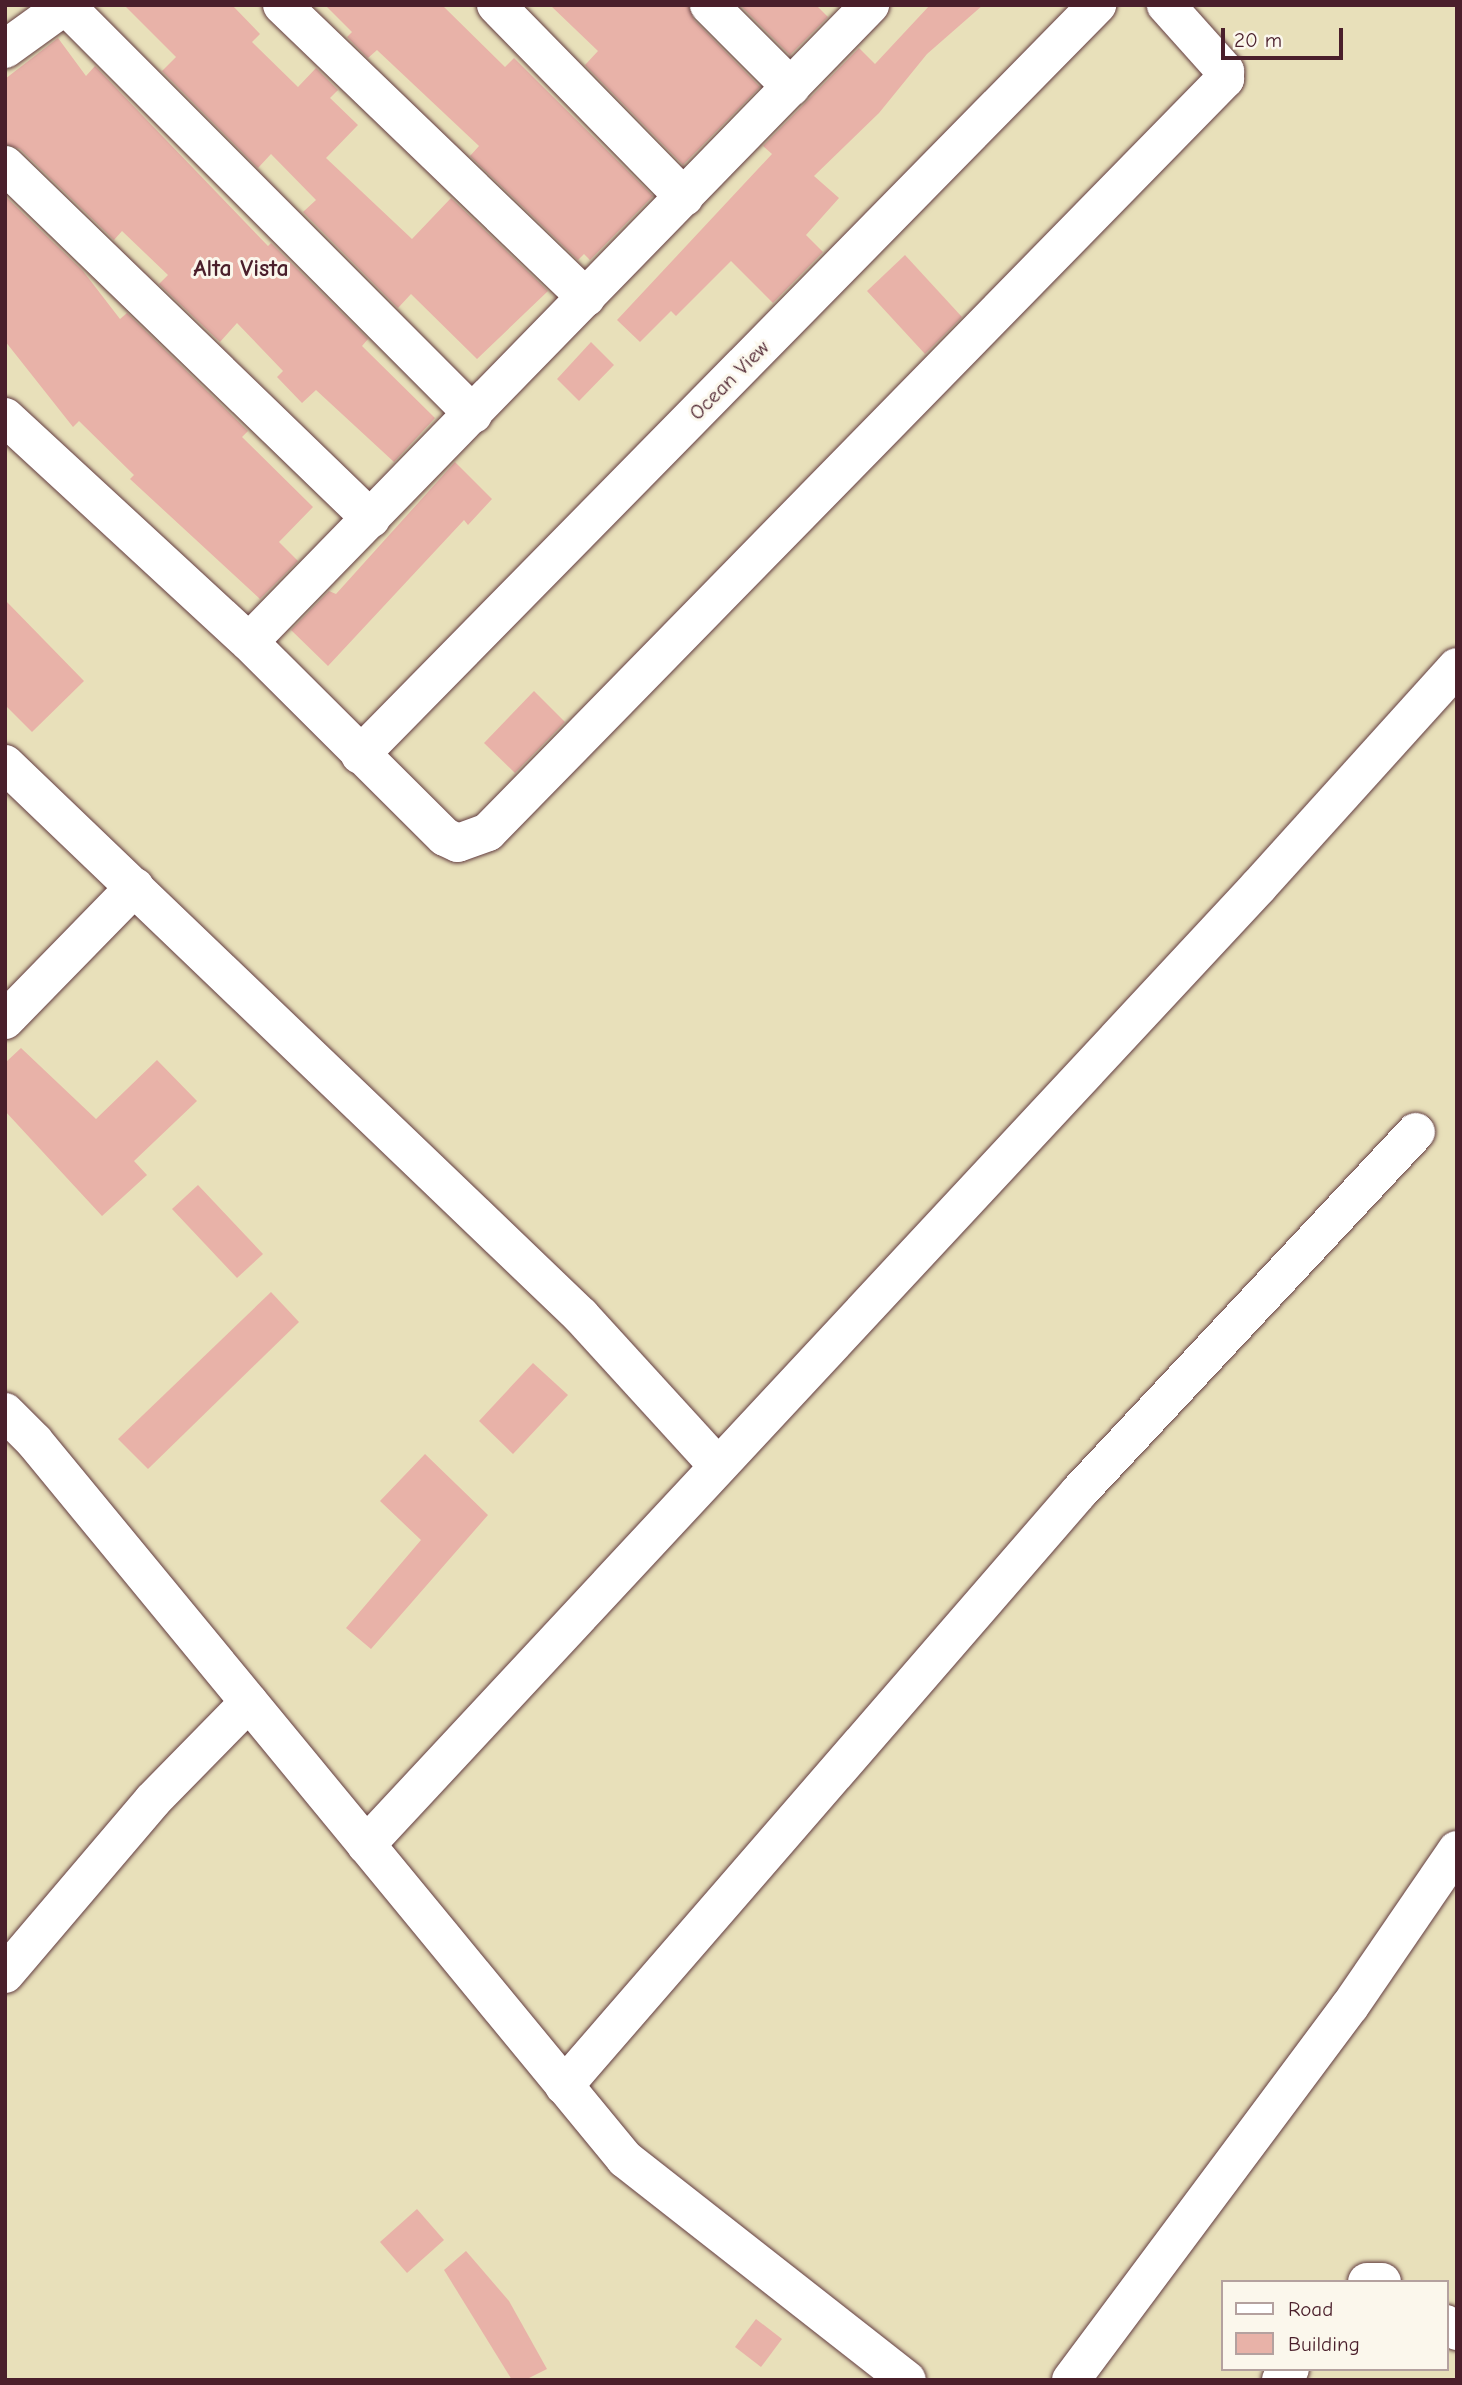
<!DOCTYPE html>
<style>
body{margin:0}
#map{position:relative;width:1462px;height:2385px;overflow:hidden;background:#e8e0ba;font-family:"Comic Neue",sans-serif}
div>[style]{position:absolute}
.building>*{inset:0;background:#e8b2a8}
.roads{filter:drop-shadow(0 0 2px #623c40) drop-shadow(0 0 2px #623c40)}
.minor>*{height:38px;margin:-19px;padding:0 19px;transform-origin:19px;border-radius:19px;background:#fff}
span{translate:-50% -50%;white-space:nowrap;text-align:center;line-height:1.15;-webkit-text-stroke:6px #fbf7ec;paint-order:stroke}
.street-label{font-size:21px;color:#4a1f2b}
.quarter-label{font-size:24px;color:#4a1f2b;font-weight:700}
.frame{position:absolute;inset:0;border:7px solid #4a1f2b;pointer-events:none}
.legend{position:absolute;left:1221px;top:2280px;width:228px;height:91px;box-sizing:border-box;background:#fbf7ec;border:2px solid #b4a19f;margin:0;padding:9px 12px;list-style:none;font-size:21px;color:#4a1f2b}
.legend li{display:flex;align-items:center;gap:14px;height:35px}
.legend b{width:35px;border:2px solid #b4a19f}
.scale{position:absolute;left:1221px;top:28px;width:122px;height:32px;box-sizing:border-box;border:4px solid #4a1f2b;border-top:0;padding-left:9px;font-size:21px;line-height:24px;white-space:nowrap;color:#4a1f2b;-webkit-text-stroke:5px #fbf7ec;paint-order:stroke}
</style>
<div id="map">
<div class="building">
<div style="clip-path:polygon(124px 5px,232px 5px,260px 34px,252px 42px,298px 87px,316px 68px,338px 90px,330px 98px,358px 125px,326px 158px,412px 239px,451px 198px,548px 291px,477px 359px,411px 294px,398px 308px,303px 212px,316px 200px,271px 154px,258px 168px,162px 71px,176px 57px)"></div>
<div style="clip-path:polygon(325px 5px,442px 5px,505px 67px,514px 58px,653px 196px,590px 260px,584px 254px,578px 260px,470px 156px,479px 146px,377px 50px,368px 58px,347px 37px,352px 32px)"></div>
<div style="clip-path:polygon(550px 5px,688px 5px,694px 20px,760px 87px,683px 165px,585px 65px,598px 51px)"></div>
<div style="clip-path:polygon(740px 5px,816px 5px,828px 17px,790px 55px)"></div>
<div style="clip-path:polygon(930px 5px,983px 5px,927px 54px,879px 113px,814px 176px,839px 198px,806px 235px,823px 252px,773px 303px,731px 261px,676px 316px,671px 311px,640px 342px,617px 320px,772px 154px,763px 146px,859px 48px,875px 64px)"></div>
<div style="clip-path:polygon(58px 38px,86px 76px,95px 66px,268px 246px,271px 243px,368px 339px,362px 346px,435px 418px,394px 462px,316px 390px,302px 403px,277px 377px,283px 371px,237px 323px,220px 342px,159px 284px,168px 275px,122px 231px,114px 240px,20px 149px,5px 144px,5px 79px)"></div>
<div style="clip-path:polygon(5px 196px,83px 271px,120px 319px,127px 313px,248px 431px,242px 437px,313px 507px,279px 542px,298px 561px,260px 599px,130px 479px,134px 475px,79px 421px,73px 427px,5px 341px)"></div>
<div style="clip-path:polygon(905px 255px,962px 317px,925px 354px,867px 291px)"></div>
<div style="clip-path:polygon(591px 342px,614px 365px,579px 401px,557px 379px)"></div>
<div style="clip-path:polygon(455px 462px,492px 499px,468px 525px,464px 520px,328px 666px,291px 630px,329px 591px,336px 594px)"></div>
<div style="clip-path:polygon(5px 600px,84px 681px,32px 732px,5px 705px)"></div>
<div style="clip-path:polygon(534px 691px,565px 722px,515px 773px,484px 743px)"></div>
<div style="clip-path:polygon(21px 1048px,96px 1119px,157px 1060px,197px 1101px,134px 1161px,147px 1175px,102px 1216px,5px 1111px,5px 1063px)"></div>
<div style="clip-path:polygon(198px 1185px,263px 1254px,237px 1278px,172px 1209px)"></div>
<div style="clip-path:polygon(271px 1292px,299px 1322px,148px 1469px,118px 1439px)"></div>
<div style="clip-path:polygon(533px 1363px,568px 1395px,513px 1454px,479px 1421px)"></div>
<div style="clip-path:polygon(425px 1454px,488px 1515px,371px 1649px,346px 1628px,421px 1540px,380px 1501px)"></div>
<div style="clip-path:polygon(417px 2209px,444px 2240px,407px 2273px,380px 2242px)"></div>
<div style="clip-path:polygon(466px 2251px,509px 2301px,547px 2369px,525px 2380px,512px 2380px,444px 2270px)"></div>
<div style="clip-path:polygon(756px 2319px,782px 2339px,761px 2367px,735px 2347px)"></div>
</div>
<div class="roads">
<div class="minor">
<div style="left:65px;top:5px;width:578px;rotate:45.07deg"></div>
<div style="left:282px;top:5px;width:422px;rotate:43.9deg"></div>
<div style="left:496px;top:5px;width:269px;rotate:45.6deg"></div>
<div style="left:709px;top:5px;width:116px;rotate:45deg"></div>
<div style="left:5px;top:49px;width:75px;rotate:-35.8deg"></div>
<div style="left:5px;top:165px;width:509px;rotate:44.05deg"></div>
<div style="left:5px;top:417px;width:332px;rotate:42.7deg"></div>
<div style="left:249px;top:642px;width:276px;rotate:44.9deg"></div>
<div style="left:445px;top:837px;width:14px;rotate:25deg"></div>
<div style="left:458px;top:843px;width:32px;rotate:-20deg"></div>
<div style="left:488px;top:832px;width:1054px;rotate:-45.62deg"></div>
<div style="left:1225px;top:79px;width:8px;rotate:-90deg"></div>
<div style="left:1225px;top:71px;width:89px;rotate:-131.8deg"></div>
<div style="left:249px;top:642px;width:890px;rotate:-45.73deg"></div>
<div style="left:360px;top:755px;width:1052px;rotate:-45.5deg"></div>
<div style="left:5px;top:764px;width:798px;rotate:43.78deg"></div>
<div style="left:581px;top:1316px;width:203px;rotate:47.6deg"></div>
<div style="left:5px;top:1020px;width:186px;rotate:-45.7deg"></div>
<div style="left:5px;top:1412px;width:41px;rotate:45deg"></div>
<div style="left:34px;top:1441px;width:930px;rotate:50.54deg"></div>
<div style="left:625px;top:2159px;width:358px;rotate:38.1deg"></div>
<div style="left:366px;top:1845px;width:1310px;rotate:-47.04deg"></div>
<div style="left:1259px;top:886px;width:295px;rotate:-47.9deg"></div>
<div style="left:5px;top:1974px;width:228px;rotate:-49.6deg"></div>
<div style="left:153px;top:1800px;width:137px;rotate:-45.6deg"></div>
<div style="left:564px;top:2086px;width:786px;rotate:-49.07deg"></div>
<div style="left:1079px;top:1492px;width:493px;rotate:-46.9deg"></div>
<div style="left:1367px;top:2282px;width:15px"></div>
<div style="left:1446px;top:2324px;width:13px;rotate:32deg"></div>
<div style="left:1071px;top:2380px;width:467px;rotate:-53.3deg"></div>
<div style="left:1350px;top:2006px;width:189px;rotate:-55.6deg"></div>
<div style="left:1281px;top:2380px;width:14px;rotate:-51deg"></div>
</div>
</div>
<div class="street-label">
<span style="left:729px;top:380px;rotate:-45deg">Ocean View</span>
</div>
<div class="quarter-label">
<span style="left:241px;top:269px">Alta Vista</span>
</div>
<div class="frame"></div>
<ul class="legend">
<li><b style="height:9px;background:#fff"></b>Road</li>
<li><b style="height:19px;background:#e8b2a8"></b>Building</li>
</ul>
<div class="scale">20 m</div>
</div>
